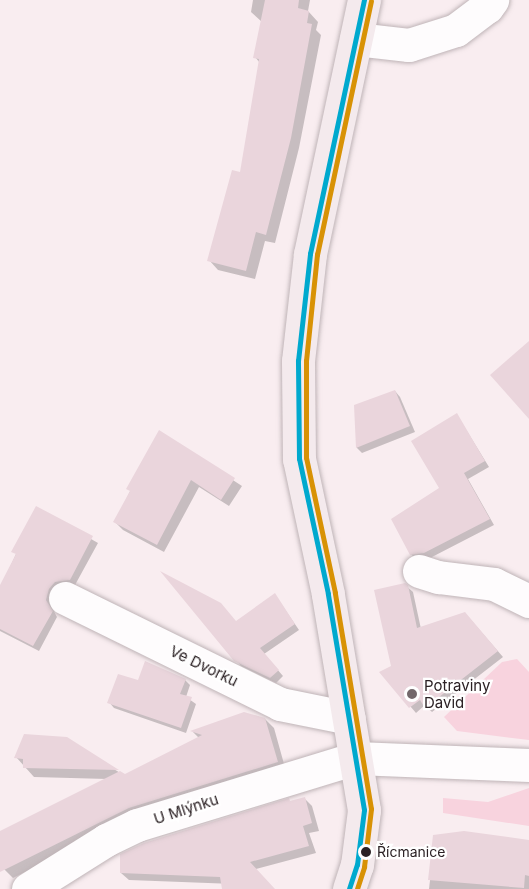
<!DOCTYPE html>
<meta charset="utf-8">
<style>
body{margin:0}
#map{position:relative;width:529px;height:889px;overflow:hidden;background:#f9edf0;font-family:Inter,sans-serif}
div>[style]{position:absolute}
.green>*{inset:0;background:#f8d3de}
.shadow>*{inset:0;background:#0003}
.building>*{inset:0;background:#ead5dc}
.roads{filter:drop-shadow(0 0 2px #bfb4b7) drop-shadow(0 0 2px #bfb4b7)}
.minor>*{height:33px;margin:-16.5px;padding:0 16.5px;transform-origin:16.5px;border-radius:16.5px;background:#fefcfd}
.major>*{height:33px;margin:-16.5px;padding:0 16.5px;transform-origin:16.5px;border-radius:16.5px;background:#f4eaed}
.bus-1>*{height:4.5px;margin:-2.25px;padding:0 2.25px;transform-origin:2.25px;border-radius:2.25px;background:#00a9ce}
.bus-2>*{height:4.5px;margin:-2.25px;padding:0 2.25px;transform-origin:2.25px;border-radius:2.25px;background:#d89205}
.dots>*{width:16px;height:16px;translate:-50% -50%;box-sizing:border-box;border:3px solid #fff;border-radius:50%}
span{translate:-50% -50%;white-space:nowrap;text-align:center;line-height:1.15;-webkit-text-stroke:4.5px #fff;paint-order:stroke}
.bus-label{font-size:14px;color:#2b2124}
.left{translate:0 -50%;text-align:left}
.street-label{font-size:15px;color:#2b2124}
.poi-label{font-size:15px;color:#2b2124}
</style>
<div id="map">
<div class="green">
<div style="clip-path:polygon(517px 659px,529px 672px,529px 740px,457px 731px,444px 717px,502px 662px)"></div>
<div style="clip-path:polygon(529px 788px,529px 826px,443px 813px,443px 798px,488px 802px)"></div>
</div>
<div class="shadow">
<div style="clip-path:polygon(253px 0,310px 0,308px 11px,318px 22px,316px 30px,321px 35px,299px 148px,275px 243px,265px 241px,255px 279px,218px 270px,209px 260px,241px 174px,260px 63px,255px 57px,262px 22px,251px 12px)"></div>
<div style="clip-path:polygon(395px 391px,400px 397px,415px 432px,362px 453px,357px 448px,356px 406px)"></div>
<div style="clip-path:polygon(457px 415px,489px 467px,468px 479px,494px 525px,430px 558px,416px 560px,411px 554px,441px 489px)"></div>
<div style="clip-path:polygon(159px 432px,242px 486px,229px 506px,199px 487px,164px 552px,123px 530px,115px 522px)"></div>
<div style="clip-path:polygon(37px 508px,98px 543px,75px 585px,51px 606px,57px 617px,39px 651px,0 631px,0 589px)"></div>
<div style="clip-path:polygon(404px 584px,413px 592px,421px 629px,470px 619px,503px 657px,432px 712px,425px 705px,416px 713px,381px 672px,393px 667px)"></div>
<div style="clip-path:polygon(275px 595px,299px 630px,264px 654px,283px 676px,276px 683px,241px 666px,236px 660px,236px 622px)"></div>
<div style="clip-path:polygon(185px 680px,190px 685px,186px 697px,196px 704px,186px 733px,114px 708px,109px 702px,139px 682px)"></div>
<div style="clip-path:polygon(244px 714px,265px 719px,274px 728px,286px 771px,140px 815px,13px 878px,4px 869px,0 861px,0 833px,107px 779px,34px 777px,16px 757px,66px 739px,125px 776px,199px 738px,193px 732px)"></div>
<div style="clip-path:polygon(304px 798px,312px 806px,319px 831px,309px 833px,316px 853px,256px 869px,234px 884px,129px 880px,121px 873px)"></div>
<div style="clip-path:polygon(435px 837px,529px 841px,529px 889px,429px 889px)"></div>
</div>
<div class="building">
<div style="clip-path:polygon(265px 0,299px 0,298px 8px,309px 11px,307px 23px,312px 24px,291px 138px,266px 235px,256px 232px,246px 271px,207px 261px,232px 170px,240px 172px,259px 59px,253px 58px)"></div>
<div style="clip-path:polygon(529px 341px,529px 419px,490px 375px)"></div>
<div style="clip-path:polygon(395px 390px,410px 426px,356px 448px,354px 405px)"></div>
<div style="clip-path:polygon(457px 413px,485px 461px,464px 473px,490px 519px,424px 553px,410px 555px,391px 519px,439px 488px,411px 441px)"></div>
<div style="clip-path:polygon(159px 430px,235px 478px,221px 500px,191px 480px,157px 545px,113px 522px,130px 491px,126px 489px)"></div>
<div style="clip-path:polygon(36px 506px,93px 536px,70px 580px,55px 582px,49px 589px,46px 600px,53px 611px,33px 646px,0 629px,0 585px,16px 554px,11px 552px)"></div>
<div style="clip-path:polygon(160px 571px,221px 603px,236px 621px,275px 593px,295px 624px,260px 648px,279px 670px,270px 678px,234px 661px)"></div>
<div style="clip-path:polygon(405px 583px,408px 585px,417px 628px,465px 612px,498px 651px,425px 708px,420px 700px,409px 708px,379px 672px,391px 666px,374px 590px)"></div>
<div style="clip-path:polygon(145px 661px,186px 679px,180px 694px,192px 697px,181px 728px,107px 703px,118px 674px,138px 680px)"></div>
<div style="clip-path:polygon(244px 712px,265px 718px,278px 762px,129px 808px,0 872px,0 831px,120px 771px,125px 774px,202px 735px,190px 731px)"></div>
<div style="clip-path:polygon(24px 734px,67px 737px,119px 770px,23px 768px,23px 759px,14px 758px)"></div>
<div style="clip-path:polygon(305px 797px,312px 823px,303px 826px,309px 846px,250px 862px,275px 889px,222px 889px,220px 877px,120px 873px,120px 854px,144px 843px,289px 798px,290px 801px)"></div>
<div style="clip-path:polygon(464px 831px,529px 840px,529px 876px,525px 875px,524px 888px,428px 880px,433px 835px)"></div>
</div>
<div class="roads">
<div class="minor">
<div style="left:356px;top:39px;width:53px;rotate:6.5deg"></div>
<div style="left:409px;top:45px;width:49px;rotate:-17.7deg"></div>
<div style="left:456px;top:30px;width:39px;rotate:-37deg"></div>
<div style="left:487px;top:7px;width:9px;rotate:-54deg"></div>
<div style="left:419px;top:571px;width:20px;rotate:18deg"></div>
<div style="left:438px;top:577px;width:56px;rotate:7.1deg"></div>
<div style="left:494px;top:584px;width:39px;rotate:26deg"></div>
<div style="left:65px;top:598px;width:240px;rotate:26.2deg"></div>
<div style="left:280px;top:704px;width:70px;rotate:11.5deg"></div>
<div style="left:28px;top:889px;width:92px;rotate:-32.1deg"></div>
<div style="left:106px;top:840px;width:34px;rotate:-26deg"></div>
<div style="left:137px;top:825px;width:229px;rotate:-17deg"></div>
<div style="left:356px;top:758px;width:173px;rotate:2.3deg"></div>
</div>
<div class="major">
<div style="left:349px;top:889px;width:25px;rotate:-72deg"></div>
<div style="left:357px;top:865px;width:55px;rotate:-82.7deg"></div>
<div style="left:364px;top:810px;width:219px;rotate:-99.5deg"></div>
<div style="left:328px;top:594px;width:138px;rotate:-102.1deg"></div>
<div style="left:299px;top:459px;width:98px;rotate:-90.6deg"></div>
<div style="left:298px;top:361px;width:108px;rotate:-83.6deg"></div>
<div style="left:310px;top:254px;width:260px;rotate:-78deg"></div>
</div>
</div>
<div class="bus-1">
<div style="left:349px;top:889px;width:25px;rotate:-72deg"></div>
<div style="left:357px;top:865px;width:55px;rotate:-82.7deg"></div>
<div style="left:364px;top:810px;width:219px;rotate:-99.5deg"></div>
<div style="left:328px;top:594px;width:138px;rotate:-102.1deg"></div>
<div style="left:299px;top:459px;width:98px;rotate:-90.6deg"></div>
<div style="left:298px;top:361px;width:108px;rotate:-83.6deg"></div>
<div style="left:310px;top:254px;width:260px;rotate:-78deg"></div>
</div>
<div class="bus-2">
<div style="left:357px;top:889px;width:23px;rotate:-72deg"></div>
<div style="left:364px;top:867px;width:58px;rotate:-83.1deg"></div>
<div style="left:371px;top:809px;width:219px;rotate:-99.5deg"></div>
<div style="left:335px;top:593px;width:138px;rotate:-102.1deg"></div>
<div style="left:306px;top:458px;width:97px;rotate:-90deg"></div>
<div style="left:306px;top:361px;width:107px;rotate:-84.1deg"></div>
<div style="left:317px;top:255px;width:259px;rotate:-78deg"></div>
</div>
<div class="dots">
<div style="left:412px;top:694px;background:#73686b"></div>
<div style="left:366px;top:852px;background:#2b2124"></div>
</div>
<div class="bus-label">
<span class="left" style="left:377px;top:852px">Řícmanice</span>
</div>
<div class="street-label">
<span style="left:204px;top:666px;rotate:26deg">Ve Dvorku</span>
<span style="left:186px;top:809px;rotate:-18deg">U Mlýnku</span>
</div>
<div class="poi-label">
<span class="left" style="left:424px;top:694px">Potraviny<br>David</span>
</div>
</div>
